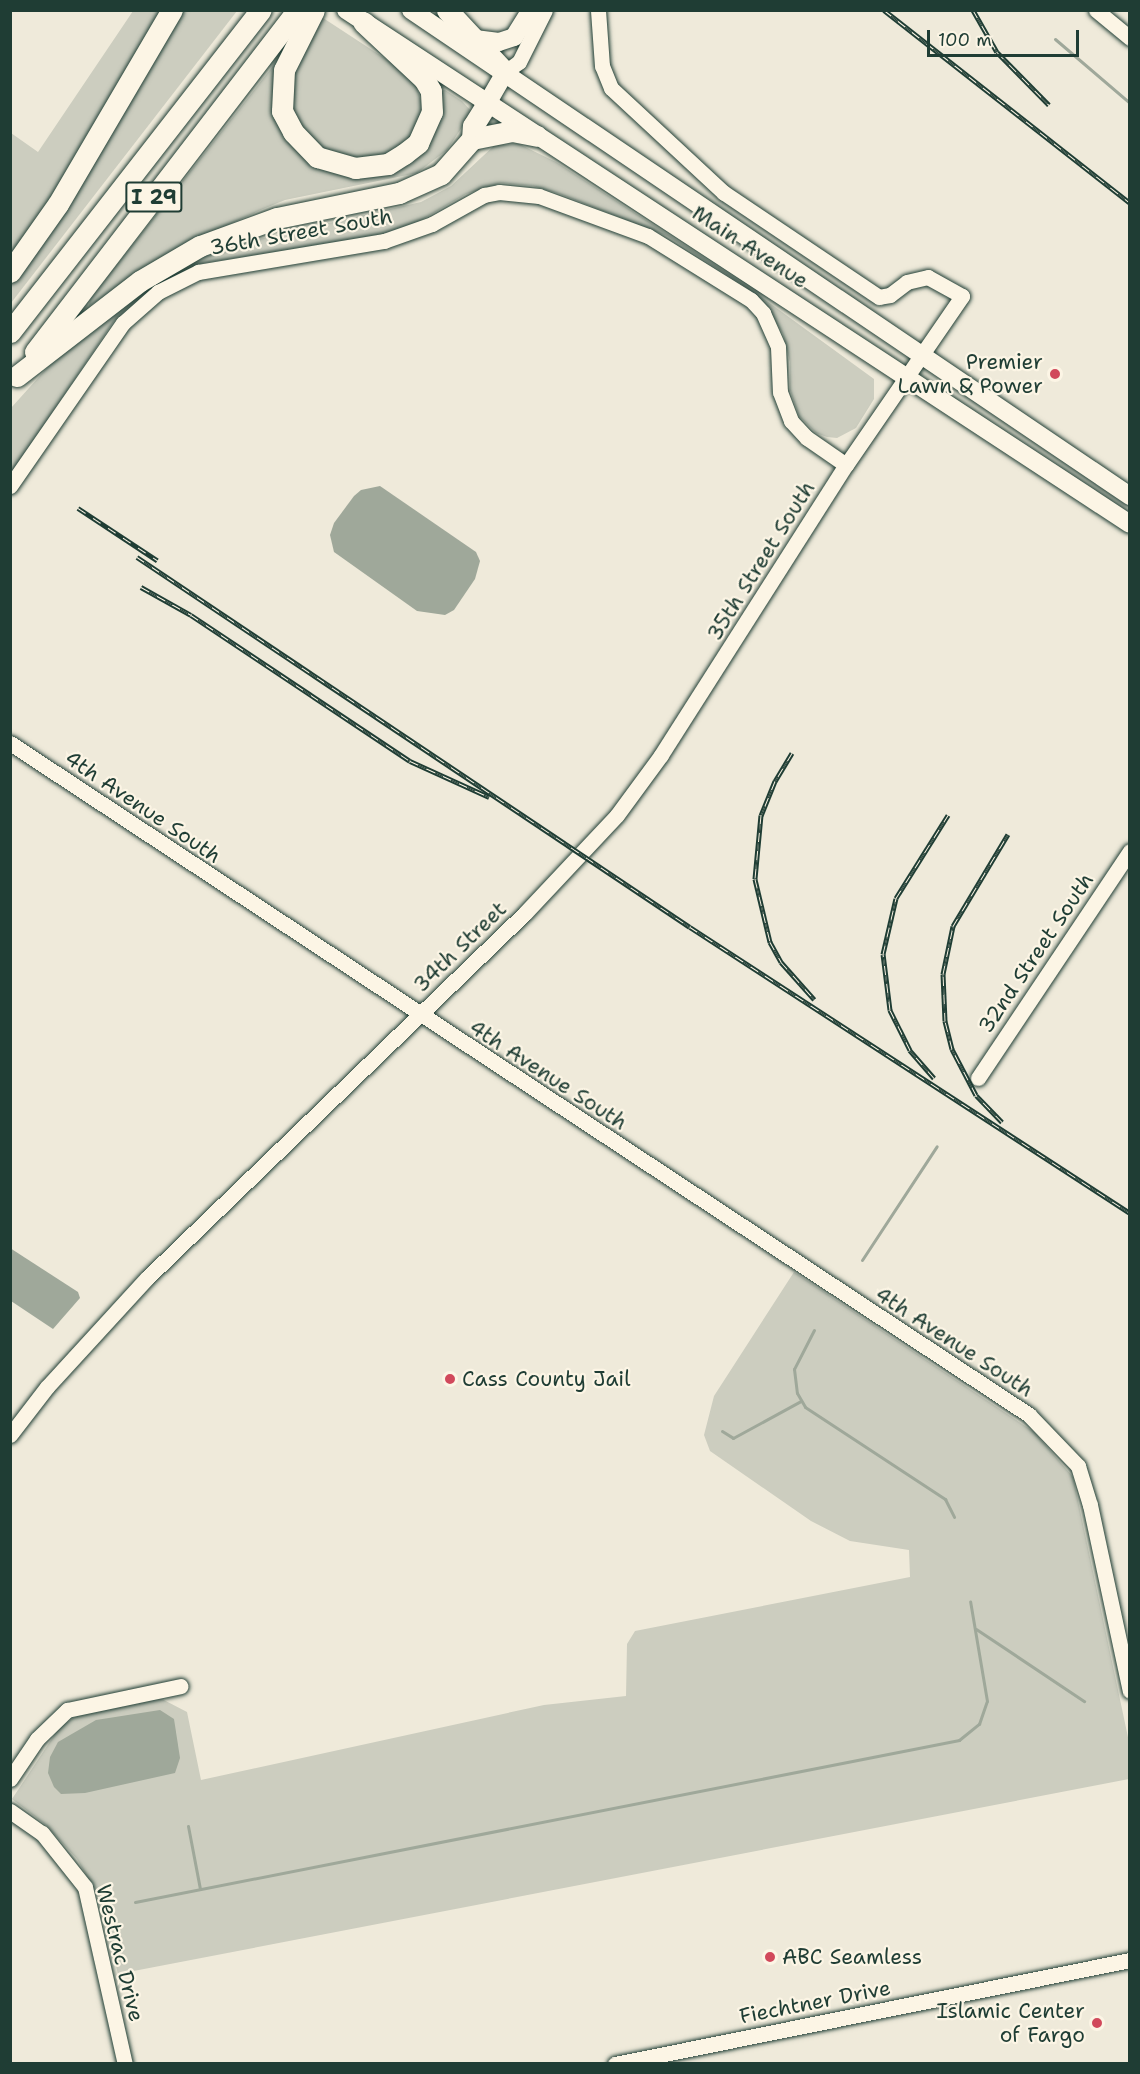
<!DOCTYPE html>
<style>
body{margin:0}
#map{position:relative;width:1140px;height:2074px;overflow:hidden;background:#efeada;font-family:"Shantell Sans",sans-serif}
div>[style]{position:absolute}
.green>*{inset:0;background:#cccdbf}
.water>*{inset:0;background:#9fa89a}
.stream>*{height:3px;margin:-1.5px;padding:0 1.5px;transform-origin:1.5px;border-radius:1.5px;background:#9fa89a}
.roads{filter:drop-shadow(0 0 2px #1f3d34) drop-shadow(0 0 2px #1f3d34)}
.minor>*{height:15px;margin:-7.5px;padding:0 7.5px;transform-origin:7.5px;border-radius:7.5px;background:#fcf5e5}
.major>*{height:18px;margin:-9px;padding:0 9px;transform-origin:9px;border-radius:9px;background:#fcf5e5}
.highway>*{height:21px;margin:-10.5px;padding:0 10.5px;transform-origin:10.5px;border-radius:10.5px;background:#fcf5e5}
.rail>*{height:5px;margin-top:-2.5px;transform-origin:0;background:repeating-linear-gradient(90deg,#fcf5e5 0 9px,#1f3d34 0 18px);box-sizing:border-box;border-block:2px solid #1f3d34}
.dots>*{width:16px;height:16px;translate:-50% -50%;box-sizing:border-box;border:3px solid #fcf5e5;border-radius:50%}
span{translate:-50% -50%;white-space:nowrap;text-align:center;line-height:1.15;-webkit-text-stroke:4.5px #fcf5e5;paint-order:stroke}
.shield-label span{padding:2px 4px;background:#fcf5e5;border:2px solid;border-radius:4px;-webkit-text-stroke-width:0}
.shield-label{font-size:20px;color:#1f3d34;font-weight:700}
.street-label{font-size:21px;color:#1f3d34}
.poi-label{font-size:21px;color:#1f3d34}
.right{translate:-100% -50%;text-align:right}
.left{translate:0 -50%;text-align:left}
.frame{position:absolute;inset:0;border:12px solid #1f3d34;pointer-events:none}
.scale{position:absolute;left:927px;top:30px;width:152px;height:27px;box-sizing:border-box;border:3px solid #1f3d34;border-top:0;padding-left:8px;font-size:18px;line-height:21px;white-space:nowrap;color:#1f3d34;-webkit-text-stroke:4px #fcf5e5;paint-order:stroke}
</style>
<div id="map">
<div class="green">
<div style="clip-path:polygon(133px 11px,162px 11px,64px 178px,11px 260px,11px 133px,38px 152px)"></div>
<div style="clip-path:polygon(178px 11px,237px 11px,11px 303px,11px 284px)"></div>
<div style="clip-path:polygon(317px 14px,395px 65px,416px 85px,426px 118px,396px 152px,368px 161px,324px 152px,293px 119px,287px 86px)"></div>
<div style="clip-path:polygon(273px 66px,277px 69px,275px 100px,333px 170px,430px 140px,439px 121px,439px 91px,445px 90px,462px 101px,472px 112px,447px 150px,417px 173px,285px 200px,263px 209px,186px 244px,89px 306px,90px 299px)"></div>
<div style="clip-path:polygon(498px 142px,500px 145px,519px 144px,556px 162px,734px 277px,874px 379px,874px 399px,856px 428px,837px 438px,827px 437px,816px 433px,799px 416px,790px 390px,790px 362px,783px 334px,765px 304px,747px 288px,667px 236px,560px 194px,533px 186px,501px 183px,466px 194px,418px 222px,371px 238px,203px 263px,154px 284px,114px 321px,11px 474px,11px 408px,73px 339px,124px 297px,174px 268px,233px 245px,421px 202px,451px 186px)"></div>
<div style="clip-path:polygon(794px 1272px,1034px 1432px,1073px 1477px,1129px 1742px,1129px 1779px,118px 1974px,99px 1897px,77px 1859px,46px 1825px,12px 1799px,59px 1728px,78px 1715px,160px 1698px,187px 1712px,201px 1780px,544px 1705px,626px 1696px,627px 1644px,635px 1631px,910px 1577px,909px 1550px,850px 1541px,811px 1521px,710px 1451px,704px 1435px,714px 1396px)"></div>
</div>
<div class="water">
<div style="clip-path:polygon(380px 486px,476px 552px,480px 561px,475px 579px,454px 610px,445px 615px,417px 611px,334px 552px,330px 535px,334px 523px,354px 496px,361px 490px)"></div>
<div style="clip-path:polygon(10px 1248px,78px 1292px,80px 1298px,53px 1329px,11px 1301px)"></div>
<div style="clip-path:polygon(160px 1710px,174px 1719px,180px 1758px,175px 1773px,85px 1793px,61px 1794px,54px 1787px,48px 1773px,50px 1757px,58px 1742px,96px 1720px)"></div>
</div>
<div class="stream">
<div style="left:1055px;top:39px;width:99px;rotate:40.5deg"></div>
<div style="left:862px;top:1260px;width:136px;rotate:-56.7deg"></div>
<div style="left:814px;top:1330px;width:44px;rotate:117.1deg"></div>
<div style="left:794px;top:1369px;width:24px;rotate:83deg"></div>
<div style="left:797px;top:1393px;width:16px;rotate:60deg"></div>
<div style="left:805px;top:1407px;width:168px;rotate:33.3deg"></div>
<div style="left:945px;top:1499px;width:20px;rotate:63deg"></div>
<div style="left:722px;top:1431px;width:13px;rotate:32deg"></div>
<div style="left:733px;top:1438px;width:77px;rotate:-28.6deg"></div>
<div style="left:976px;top:1629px;width:130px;rotate:33.7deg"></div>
<div style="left:188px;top:1826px;width:64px;rotate:79.2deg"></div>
<div style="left:135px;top:1902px;width:840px;rotate:-11.12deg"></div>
<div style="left:959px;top:1740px;width:26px;rotate:-39deg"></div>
<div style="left:979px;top:1724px;width:24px;rotate:-71deg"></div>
<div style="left:987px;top:1701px;width:101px;rotate:-99.6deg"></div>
</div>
<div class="roads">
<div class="minor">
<div style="left:1096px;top:10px;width:44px;rotate:39.5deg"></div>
<div style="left:505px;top:72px;width:17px;rotate:-36deg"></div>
<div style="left:519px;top:62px;width:58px;rotate:-63.4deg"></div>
<div style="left:10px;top:486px;width:198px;rotate:-55.3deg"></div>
<div style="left:123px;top:323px;width:47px;rotate:-41.5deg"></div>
<div style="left:158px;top:292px;width:45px;rotate:-26.6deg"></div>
<div style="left:198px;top:272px;width:189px;rotate:-9.5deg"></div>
<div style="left:384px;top:241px;width:51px;rotate:-19.5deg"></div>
<div style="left:432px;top:224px;width:60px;rotate:-29.1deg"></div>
<div style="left:484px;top:195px;width:15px;rotate:-11deg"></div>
<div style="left:499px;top:192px;width:40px;rotate:5.7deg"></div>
<div style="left:539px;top:196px;width:116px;rotate:20.2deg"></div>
<div style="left:648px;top:236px;width:121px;rotate:31.9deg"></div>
<div style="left:751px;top:300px;width:18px;rotate:47deg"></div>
<div style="left:763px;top:313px;width:37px;rotate:66deg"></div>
<div style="left:778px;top:347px;width:45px;rotate:87.5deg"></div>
<div style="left:780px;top:392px;width:31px;rotate:69deg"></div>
<div style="left:791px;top:421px;width:23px;rotate:47deg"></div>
<div style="left:807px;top:438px;width:47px;rotate:34.7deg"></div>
<div style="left:10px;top:743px;width:1221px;rotate:33.4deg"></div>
<div style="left:1029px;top:1415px;width:71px;rotate:46.1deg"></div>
<div style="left:1078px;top:1466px;width:41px;rotate:72.9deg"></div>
<div style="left:1090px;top:1505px;width:190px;rotate:77.9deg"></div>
<div style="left:978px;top:1078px;width:273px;rotate:-56.2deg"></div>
<div style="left:10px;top:1435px;width:61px;rotate:-52.4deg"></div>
<div style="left:47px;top:1387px;width:148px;rotate:-47.5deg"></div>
<div style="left:147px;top:1278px;width:525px;rotate:-44deg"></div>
<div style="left:525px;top:913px;width:134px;rotate:-46.8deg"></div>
<div style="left:617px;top:815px;width:74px;rotate:-53.7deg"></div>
<div style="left:661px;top:755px;width:344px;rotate:-57.5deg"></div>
<div style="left:846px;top:465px;width:205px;rotate:-55.5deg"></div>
<div style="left:962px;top:296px;width:39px;rotate:-151deg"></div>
<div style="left:928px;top:277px;width:22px;rotate:167deg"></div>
<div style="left:907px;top:282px;width:21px;rotate:143deg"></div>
<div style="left:890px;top:295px;width:11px;rotate:170deg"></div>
<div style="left:879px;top:297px;width:187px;rotate:-146.1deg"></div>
<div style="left:724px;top:193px;width:154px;rotate:-137.1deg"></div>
<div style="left:611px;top:88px;width:24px;rotate:-112deg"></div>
<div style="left:602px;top:66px;width:56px;rotate:-94.1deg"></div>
<div style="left:10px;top:1779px;width:48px;rotate:-56deg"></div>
<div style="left:37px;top:1739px;width:42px;rotate:-44deg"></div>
<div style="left:67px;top:1710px;width:116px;rotate:-11.9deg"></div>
<div style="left:10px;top:1811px;width:39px;rotate:35deg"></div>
<div style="left:42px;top:1833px;width:69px;rotate:51.5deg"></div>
<div style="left:85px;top:1887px;width:181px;rotate:77.3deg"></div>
<div style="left:615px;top:2064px;width:525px;rotate:-11.42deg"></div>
</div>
<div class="major">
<div style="left:346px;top:10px;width:937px;rotate:33.25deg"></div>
<div style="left:411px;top:10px;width:868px;rotate:34.06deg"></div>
<div style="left:467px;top:38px;width:32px;rotate:7deg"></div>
<div style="left:499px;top:42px;width:16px;rotate:-18deg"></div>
<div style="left:514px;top:37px;width:32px;rotate:-58deg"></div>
<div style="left:488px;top:102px;width:34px;rotate:-60deg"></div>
</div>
<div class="highway">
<div style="left:314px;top:10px;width:67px;rotate:116.6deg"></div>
<div style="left:284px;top:70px;width:41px;rotate:92.8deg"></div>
<div style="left:282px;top:111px;width:24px;rotate:62deg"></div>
<div style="left:293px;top:132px;width:35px;rotate:46deg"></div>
<div style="left:317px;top:157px;width:40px;rotate:16deg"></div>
<div style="left:355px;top:168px;width:33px;rotate:-7deg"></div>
<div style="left:388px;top:164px;width:19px;rotate:-32deg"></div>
<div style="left:404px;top:154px;width:18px;rotate:-38deg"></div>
<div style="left:418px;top:143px;width:34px;rotate:-66deg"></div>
<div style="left:432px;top:112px;width:21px;rotate:-93deg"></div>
<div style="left:431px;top:91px;width:14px;rotate:-120deg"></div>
<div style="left:424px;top:79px;width:83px;rotate:-136.9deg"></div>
<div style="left:447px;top:10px;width:85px;rotate:46.9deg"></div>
<div style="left:472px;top:139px;width:41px;rotate:-11.3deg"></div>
<div style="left:512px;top:131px;width:25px;rotate:11deg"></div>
<div style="left:10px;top:272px;width:83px;rotate:-54.8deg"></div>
<div style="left:58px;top:204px;width:225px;rotate:-59.6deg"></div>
<div style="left:10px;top:332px;width:408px;rotate:-52.1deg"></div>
<div style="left:35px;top:352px;width:431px;rotate:-52.5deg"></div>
<div style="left:17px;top:376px;width:155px;rotate:-37.7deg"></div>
<div style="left:140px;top:281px;width:69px;rotate:-30.3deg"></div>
<div style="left:200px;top:246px;width:82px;rotate:-20deg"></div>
<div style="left:277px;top:218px;width:125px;rotate:-11.6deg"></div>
<div style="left:399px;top:193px;width:46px;rotate:-24.3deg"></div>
<div style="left:441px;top:174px;width:47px;rotate:-48.5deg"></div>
<div style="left:472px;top:139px;width:13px;rotate:-86deg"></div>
<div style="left:473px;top:126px;width:28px;rotate:-58deg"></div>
</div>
</div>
<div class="rail">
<div style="left:884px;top:10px;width:313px;rotate:38.1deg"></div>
<div style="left:973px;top:10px;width:48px;rotate:60.3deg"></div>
<div style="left:997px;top:52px;width:74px;rotate:45.5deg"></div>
<div style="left:78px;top:508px;width:95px;rotate:33.4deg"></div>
<div style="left:137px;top:557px;width:665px;rotate:33.79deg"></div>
<div style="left:690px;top:927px;width:525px;rotate:33.02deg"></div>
<div style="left:141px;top:587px;width:57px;rotate:29.2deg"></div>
<div style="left:191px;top:615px;width:263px;rotate:33.7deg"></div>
<div style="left:410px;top:761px;width:87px;rotate:24.5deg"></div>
<div style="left:792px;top:753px;width:33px;rotate:121deg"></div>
<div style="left:775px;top:781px;width:37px;rotate:112deg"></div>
<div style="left:761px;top:815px;width:64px;rotate:95.4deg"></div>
<div style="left:755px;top:879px;width:65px;rotate:76.6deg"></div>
<div style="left:770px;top:942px;width:23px;rotate:61deg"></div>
<div style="left:781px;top:962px;width:50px;rotate:48.3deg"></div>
<div style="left:934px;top:1078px;width:37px;rotate:-131deg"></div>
<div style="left:910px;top:1050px;width:45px;rotate:-116.6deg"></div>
<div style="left:890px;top:1010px;width:56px;rotate:-97.1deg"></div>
<div style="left:883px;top:954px;width:57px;rotate:-76.9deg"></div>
<div style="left:896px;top:898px;width:98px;rotate:-57.9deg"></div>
<div style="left:1002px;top:1122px;width:37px;rotate:-134deg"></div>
<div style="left:976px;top:1095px;width:52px;rotate:-117.6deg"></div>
<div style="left:952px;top:1049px;width:29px;rotate:-104deg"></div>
<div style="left:945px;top:1021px;width:47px;rotate:-92.4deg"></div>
<div style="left:943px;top:974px;width:49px;rotate:-78.2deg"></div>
<div style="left:953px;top:926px;width:107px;rotate:-59.1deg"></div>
</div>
<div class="dots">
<div style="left:1055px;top:374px;background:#d1495b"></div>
<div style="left:450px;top:1379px;background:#d1495b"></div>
<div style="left:770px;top:1957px;background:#d1495b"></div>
<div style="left:1097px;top:2023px;background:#d1495b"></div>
</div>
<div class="shield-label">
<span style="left:154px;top:197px">I 29</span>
</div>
<div class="street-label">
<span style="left:301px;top:232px;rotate:-10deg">36th Street South</span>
<span style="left:750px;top:247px;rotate:33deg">Main Avenue</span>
<span style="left:761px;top:561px;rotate:-58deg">35th Street South</span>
<span style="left:143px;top:807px;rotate:34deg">4th Avenue South</span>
<span style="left:460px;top:947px;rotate:-44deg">34th Street</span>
<span style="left:1036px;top:953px;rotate:-56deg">32nd Street South</span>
<span style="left:548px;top:1075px;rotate:33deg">4th Avenue South</span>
<span style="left:954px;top:1342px;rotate:33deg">4th Avenue South</span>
<span style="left:120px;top:1953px;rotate:76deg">Westrac Drive</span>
<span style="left:815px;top:2002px;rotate:-11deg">Fiechtner Drive</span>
</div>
<div class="poi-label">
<span class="right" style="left:1043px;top:374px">Premier<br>Lawn &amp; Power</span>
<span class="left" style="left:462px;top:1379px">Cass County Jail</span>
<span class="left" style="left:782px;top:1957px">ABC Seamless</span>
<span class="right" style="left:1085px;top:2023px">Islamic Center<br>of Fargo</span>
</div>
<div class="frame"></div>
<div class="scale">100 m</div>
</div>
